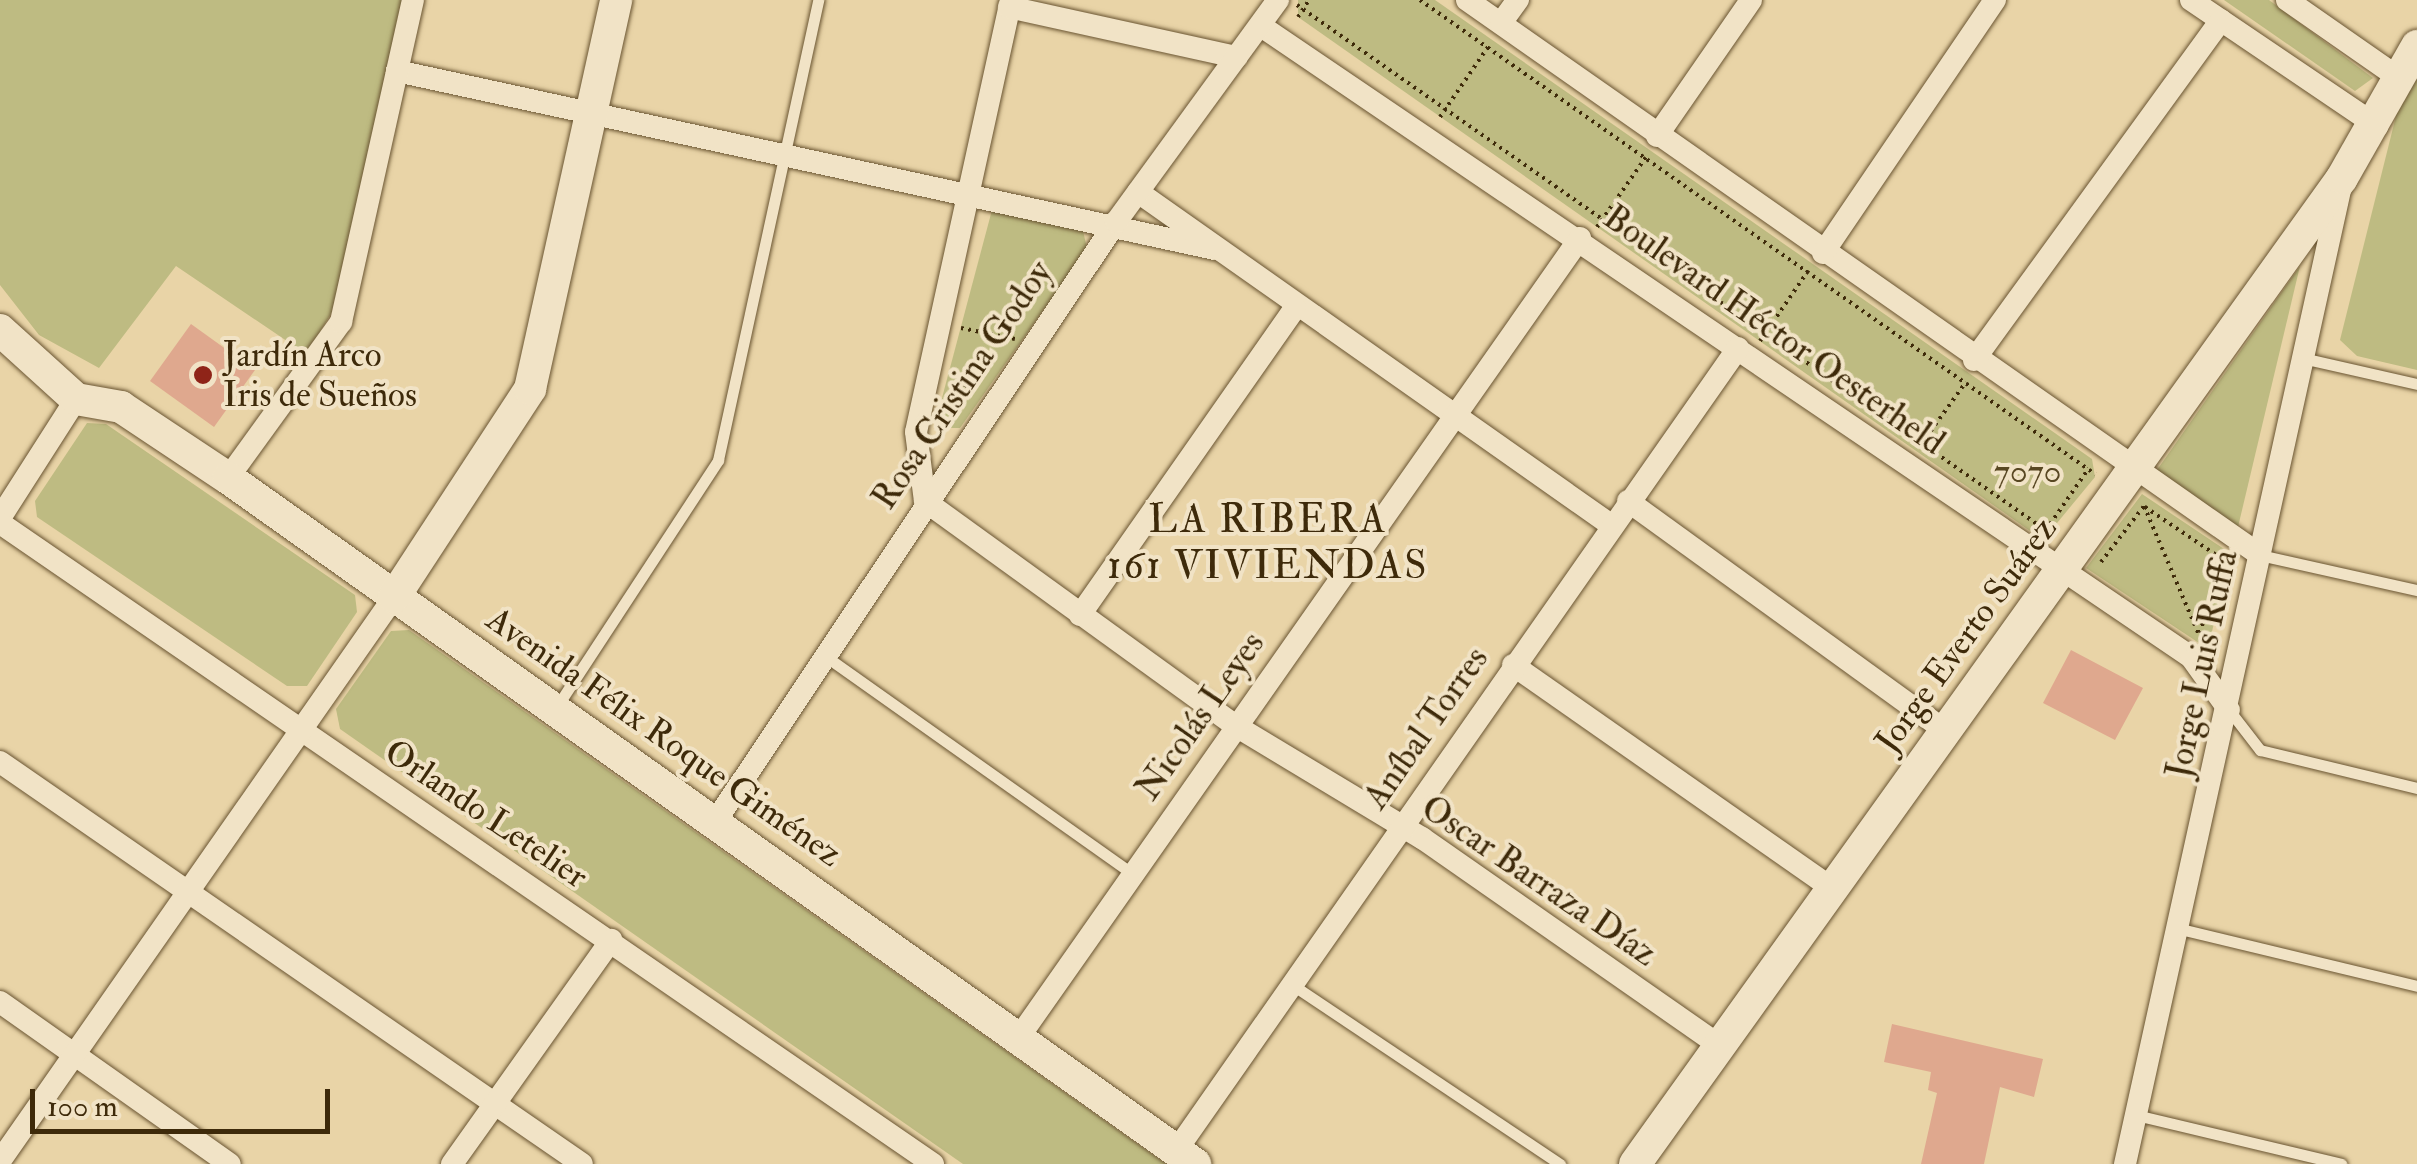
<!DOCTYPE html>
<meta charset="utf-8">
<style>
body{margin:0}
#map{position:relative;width:2417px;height:1164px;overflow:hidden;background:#e9d4a7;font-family:"IM FELL Double Pica",serif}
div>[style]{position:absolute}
.green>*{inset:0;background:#bebb82}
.building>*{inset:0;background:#dfa88e}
.path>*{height:4px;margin-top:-2px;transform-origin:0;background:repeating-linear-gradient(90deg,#3e2a0a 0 2.5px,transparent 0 7.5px)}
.roads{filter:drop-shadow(0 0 2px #695431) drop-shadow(0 0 2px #695431)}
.lane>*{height:11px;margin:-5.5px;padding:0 5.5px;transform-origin:5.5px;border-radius:5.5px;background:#f1e3c6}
.street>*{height:22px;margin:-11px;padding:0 11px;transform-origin:11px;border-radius:11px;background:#f1e3c6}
.secondary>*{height:32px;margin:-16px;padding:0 16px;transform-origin:16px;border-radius:16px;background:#f1e3c6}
.dots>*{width:28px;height:28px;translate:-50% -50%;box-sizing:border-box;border:5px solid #f1e3c6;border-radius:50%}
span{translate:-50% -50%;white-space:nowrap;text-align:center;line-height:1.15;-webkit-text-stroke:8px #f1e3c6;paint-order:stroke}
.street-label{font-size:35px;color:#3e2a0a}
.poi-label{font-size:35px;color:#3e2a0a}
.left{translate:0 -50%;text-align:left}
.park-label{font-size:35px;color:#584722;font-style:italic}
.quarter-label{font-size:40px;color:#3e2a0a;letter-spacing:2.5px}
.scale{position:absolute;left:30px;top:1089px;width:300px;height:45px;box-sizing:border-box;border:5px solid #3e2a0a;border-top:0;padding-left:12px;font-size:30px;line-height:35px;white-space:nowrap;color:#3e2a0a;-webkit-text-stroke:8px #f1e3c6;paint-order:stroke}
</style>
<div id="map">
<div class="green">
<div style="clip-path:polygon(0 0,402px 0,332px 312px,306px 354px,176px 266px,99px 368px,39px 335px,0 285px)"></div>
<div style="clip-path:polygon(1298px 0,1435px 0,2092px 459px,2095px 477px,2043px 540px,1298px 17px)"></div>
<div style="clip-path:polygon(2224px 0,2269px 0,2373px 78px,2355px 91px)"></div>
<div style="clip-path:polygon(2417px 72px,2417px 370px,2357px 356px,2340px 340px,2401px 96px)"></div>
<div style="clip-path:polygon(992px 210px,1083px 231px,1087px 248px,960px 428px,945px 428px,938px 413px)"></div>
<div style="clip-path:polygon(2300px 266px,2238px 527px,2157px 470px)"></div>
<div style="clip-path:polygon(87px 423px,106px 424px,355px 595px,357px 612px,307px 686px,287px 686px,37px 517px,35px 501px)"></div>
<div style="clip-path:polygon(2142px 494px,2230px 553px,2208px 649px,2086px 568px)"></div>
<div style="clip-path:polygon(409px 630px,1166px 1164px,963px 1164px,340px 729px,336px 709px,391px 631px)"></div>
</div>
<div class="building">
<div style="clip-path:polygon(191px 324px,255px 370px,214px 427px,150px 381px)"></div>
<div style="clip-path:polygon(2071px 650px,2143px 688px,2115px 740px,2043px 703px)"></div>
<div style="clip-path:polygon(1892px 1024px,2043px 1059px,2034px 1097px,2000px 1087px,1984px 1164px,1921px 1164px,1937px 1093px,1928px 1090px,1931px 1072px,1884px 1062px)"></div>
</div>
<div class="path">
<div style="left:1420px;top:0;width:825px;rotate:35.08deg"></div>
<div style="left:1297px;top:5px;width:921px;rotate:35.05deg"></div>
<div style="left:1298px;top:17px;width:20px;rotate:-57deg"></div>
<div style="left:1440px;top:117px;width:85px;rotate:-55.6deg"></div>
<div style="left:1597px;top:227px;width:85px;rotate:-55deg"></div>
<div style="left:961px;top:328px;width:55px;rotate:11.5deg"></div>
<div style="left:1760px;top:341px;width:85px;rotate:-55.6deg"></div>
<div style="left:945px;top:428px;width:68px;rotate:-63.8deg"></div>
<div style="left:1922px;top:443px;width:75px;rotate:-54.2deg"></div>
<div style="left:2144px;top:506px;width:140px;rotate:66.9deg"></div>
<div style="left:2145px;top:507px;width:100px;rotate:34deg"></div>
<div style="left:2046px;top:530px;width:75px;rotate:-55.3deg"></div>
<div style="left:2101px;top:562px;width:71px;rotate:-52.5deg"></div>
<div style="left:2200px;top:633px;width:78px;rotate:-74.4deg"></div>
</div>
<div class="roads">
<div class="lane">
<div style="left:2307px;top:359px;width:113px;rotate:12.8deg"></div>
<div style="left:2260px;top:555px;width:161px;rotate:12.6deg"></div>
<div style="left:825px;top:656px;width:376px;rotate:35.3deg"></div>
<div style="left:556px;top:708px;width:296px;rotate:-56.8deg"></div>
<div style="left:718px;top:460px;width:471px;rotate:-77.7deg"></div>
<div style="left:2229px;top:710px;width:51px;rotate:52.2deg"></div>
<div style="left:2260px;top:750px;width:162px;rotate:13.6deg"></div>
<div style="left:2180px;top:929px;width:244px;rotate:13.5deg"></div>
<div style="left:1291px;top:984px;width:324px;rotate:33.8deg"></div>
<div style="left:2136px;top:1115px;width:211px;rotate:13.4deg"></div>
</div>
<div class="street">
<div style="left:1011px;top:0;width:442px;rotate:102.4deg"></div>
<div style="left:916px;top:432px;width:70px;rotate:82.6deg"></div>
<div style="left:925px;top:501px;width:384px;rotate:35.9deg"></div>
<div style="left:1236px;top:726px;width:217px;rotate:31.1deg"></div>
<div style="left:1422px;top:838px;width:363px;rotate:34.9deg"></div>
<div style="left:1467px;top:0;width:968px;rotate:34.99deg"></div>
<div style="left:2191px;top:0;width:225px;rotate:34.1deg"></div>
<div style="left:2287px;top:0;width:133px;rotate:34.9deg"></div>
<div style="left:1009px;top:7px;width:233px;rotate:12.4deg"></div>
<div style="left:1501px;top:23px;width:29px;rotate:-54deg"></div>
<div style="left:1261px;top:26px;width:1124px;rotate:34.16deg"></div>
<div style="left:2191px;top:657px;width:65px;rotate:54.4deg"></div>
<div style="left:397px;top:71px;width:837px;rotate:12.28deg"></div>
<div style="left:1657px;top:136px;width:165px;rotate:-55.3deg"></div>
<div style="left:1138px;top:192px;width:578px;rotate:35.15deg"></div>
<div style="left:1823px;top:253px;width:306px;rotate:-55.8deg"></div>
<div style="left:1974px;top:360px;width:420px;rotate:-54deg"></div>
<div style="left:228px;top:478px;width:193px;rotate:-54.1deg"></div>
<div style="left:341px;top:322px;width:330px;rotate:-77.4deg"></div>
<div style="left:1628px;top:501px;width:392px;rotate:35.9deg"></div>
<div style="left:0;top:518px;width:141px;rotate:-57.4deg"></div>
<div style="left:0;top:523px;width:1132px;rotate:34.49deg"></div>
<div style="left:1080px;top:615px;width:375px;rotate:-55deg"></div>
<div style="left:1513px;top:665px;width:391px;rotate:35deg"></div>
<div style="left:0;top:762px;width:707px;rotate:34.63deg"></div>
<div style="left:717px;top:819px;width:718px;rotate:-56.24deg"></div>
<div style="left:1116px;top:222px;width:275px;rotate:-53.9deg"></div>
<div style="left:0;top:1002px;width:281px;rotate:35.2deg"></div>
<div style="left:1017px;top:1040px;width:980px;rotate:-54.93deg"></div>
<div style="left:1176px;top:1151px;width:980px;rotate:-55.01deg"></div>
<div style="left:0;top:1161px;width:688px;rotate:-55.06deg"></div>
<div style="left:452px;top:1164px;width:275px;rotate:-54.6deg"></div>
<div style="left:2125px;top:1164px;width:1002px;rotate:-77.55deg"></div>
</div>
<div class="secondary">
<div style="left:0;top:330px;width:103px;rotate:42.2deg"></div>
<div style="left:76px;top:399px;width:46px;rotate:10.1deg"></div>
<div style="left:121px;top:407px;width:128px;rotate:33.6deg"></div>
<div style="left:228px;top:478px;width:1186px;rotate:35.35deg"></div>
<div style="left:394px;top:597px;width:249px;rotate:-56.8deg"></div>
<div style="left:530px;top:389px;width:398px;rotate:-77.5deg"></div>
<div style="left:1635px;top:1164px;width:1213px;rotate:-54.36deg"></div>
<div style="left:2342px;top:178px;width:152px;rotate:-60.4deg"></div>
</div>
</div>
<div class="dots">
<div style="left:203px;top:375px;background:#8f2418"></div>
</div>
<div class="street-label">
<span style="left:1774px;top:330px;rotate:35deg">Boulevard Héctor Oesterheld</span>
<span style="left:962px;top:385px;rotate:-56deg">Rosa Cristina Godoy</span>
<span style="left:1966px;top:635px;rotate:-54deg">Jorge Everto Suárez</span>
<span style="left:2202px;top:664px;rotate:-78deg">Jorge Luis Ruffa</span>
<span style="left:1200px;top:716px;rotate:-55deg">Nicolás Leyes</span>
<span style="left:1426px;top:728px;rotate:-55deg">Aníbal Torres</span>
<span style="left:664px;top:737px;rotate:35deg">Avenida Félix Roque Giménez</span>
<span style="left:486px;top:814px;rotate:34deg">Orlando Letelier</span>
<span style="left:1539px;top:881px;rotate:34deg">Oscar Barraza Díaz</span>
</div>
<div class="poi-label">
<span class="left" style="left:223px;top:375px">Jardín Arco<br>Iris de Sueños</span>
</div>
<div class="park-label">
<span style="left:2028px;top:471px">7070</span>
</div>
<div class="quarter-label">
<span style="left:1268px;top:543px">LA RIBERA<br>161 VIVIENDAS</span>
</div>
<div class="scale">100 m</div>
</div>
